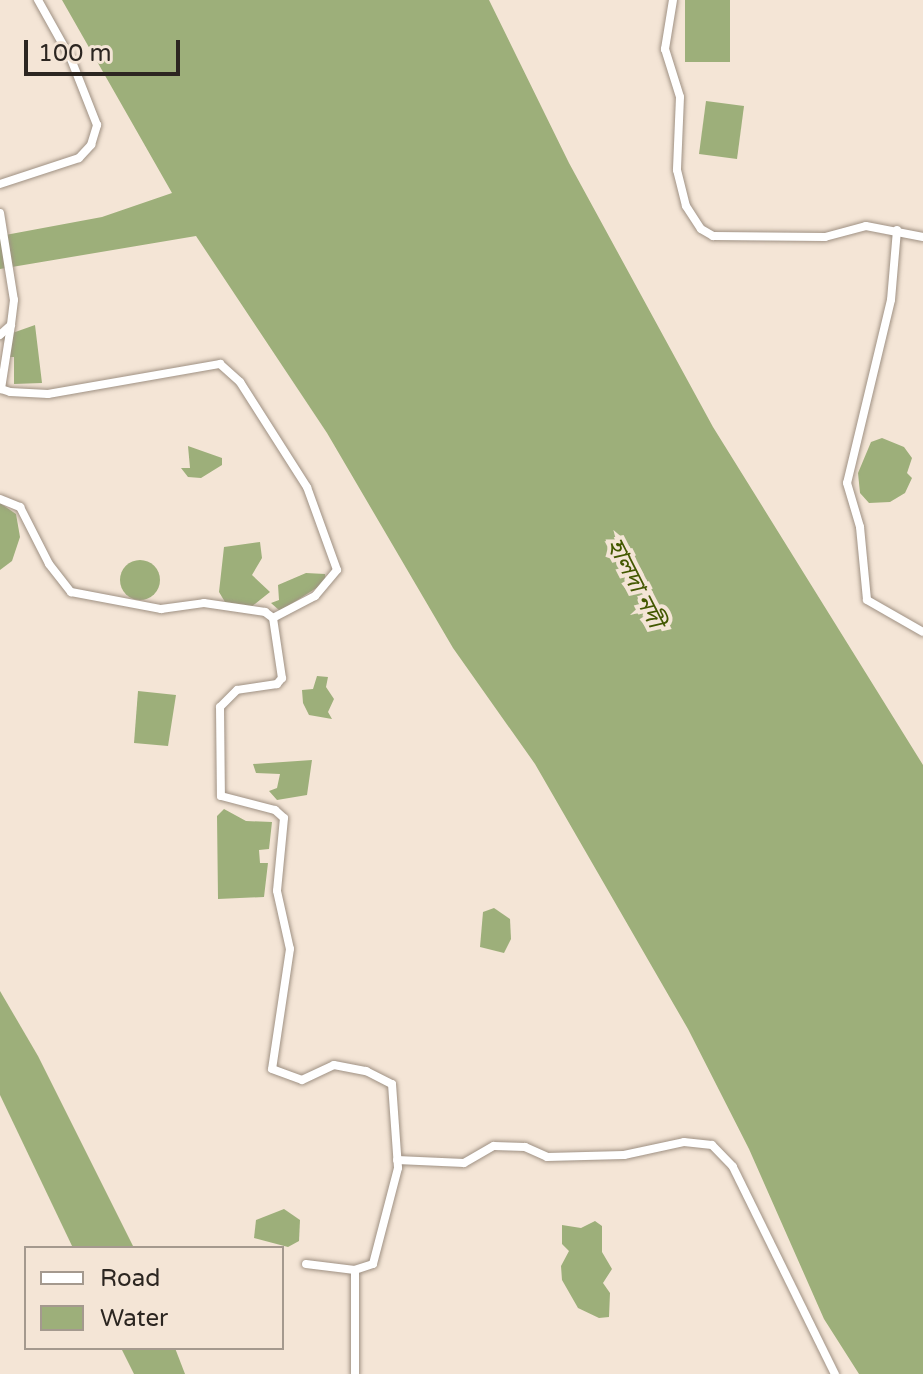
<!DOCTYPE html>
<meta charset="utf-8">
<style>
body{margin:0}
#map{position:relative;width:923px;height:1374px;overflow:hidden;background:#f4e5d6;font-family:"Varela Round","Noto Sans Bengali",sans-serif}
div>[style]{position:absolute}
.water>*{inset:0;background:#9daf7a}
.round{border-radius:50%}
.roads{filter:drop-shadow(0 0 2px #9f9183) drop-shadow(0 0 2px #9f9183)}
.minor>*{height:8px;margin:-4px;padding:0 4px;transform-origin:4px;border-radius:4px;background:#fff}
span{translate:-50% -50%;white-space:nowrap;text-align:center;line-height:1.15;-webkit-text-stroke:8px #f4e5d6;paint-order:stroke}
.water-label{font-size:24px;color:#435800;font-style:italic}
.legend{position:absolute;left:24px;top:1246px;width:260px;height:104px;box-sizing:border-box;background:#f4e5d6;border:2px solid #a4998e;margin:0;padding:10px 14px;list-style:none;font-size:24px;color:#2c2621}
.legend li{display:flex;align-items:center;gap:16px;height:40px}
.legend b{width:40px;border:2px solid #a4998e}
.scale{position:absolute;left:24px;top:40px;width:156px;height:36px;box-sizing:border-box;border:4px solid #2c2621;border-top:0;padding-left:10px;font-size:24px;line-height:28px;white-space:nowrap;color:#2c2621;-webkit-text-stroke:6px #f4e5d6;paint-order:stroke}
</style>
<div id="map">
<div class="water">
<div style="clip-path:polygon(62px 0,489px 0,569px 163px,713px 427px,923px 765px,923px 1374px,859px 1374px,824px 1319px,749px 1149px,688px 1029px,535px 764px,453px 648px,327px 433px,196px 236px,0 269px,0 236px,102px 217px,172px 193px)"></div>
<div style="clip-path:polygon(685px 0,730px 0,730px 62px,685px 62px)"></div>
<div style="clip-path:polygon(706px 101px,744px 106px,737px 159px,699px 154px)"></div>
<div style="clip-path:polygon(35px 325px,42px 383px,14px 384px,14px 357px,6px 357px,4px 336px)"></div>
<div style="clip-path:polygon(882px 438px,904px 447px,912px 458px,907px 473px,912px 478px,905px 493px,890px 502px,869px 503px,860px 493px,858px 473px,871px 442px)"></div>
<div style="clip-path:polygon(188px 446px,222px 458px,222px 465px,201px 478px,188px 477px,181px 468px,190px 468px)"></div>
<div style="clip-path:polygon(0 503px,16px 514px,20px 537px,12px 561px,0 570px)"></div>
<div style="clip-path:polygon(260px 542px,262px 558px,252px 575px,270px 592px,251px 607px,228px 607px,219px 592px,224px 547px)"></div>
<div class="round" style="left:120px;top:560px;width:40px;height:40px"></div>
<div style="clip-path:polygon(306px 573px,325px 574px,326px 582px,280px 611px,271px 603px,279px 600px,278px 585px)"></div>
<div style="clip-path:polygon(317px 676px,328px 677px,326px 687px,334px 699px,328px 712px,332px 719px,309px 715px,303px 703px,302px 690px,313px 689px)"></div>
<div style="clip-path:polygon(138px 691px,176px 695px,168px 746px,134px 743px)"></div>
<div style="clip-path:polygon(312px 760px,307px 795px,277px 800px,269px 791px,277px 788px,280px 774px,256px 773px,253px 764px)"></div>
<div style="clip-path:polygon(224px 809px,246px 821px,272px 822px,269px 849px,259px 850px,260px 863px,268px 863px,264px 897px,218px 899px,217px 816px)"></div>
<div style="clip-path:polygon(494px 908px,510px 919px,511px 939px,504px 953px,480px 947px,483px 912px)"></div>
<div style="clip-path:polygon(0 991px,38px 1056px,134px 1248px,73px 1248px,0 1095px)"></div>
<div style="clip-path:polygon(284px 1209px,300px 1220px,299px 1241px,288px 1247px,254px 1238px,256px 1220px)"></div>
<div style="clip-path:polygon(595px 1221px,602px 1226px,602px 1252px,612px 1269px,603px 1283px,610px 1293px,609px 1317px,599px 1318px,578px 1308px,562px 1280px,561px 1266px,569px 1251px,562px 1244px,562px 1225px,581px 1228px)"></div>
<div style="clip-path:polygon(121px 1348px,175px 1348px,185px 1374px,134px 1374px)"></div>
</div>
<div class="roads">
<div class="minor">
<div style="left:673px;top:0;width:50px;rotate:99.3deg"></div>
<div style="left:665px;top:49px;width:50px;rotate:72.6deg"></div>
<div style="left:680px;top:97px;width:73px;rotate:92.4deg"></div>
<div style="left:677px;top:170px;width:37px;rotate:76deg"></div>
<div style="left:686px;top:206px;width:27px;rotate:57deg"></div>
<div style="left:701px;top:229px;width:14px;rotate:30deg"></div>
<div style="left:713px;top:236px;width:112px;rotate:0.5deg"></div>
<div style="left:825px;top:237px;width:42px;rotate:-15deg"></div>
<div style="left:866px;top:226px;width:58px;rotate:10.9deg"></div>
<div style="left:0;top:184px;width:83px;rotate:-18.2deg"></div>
<div style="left:79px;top:158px;width:18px;rotate:-47deg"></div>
<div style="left:91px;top:145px;width:21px;rotate:-73deg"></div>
<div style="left:97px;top:125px;width:71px;rotate:-111.5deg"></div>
<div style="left:71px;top:59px;width:68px;rotate:-119.2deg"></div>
<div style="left:0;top:213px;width:88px;rotate:80.9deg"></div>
<div style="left:14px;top:300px;width:25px;rotate:97deg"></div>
<div style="left:11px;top:325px;width:15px;rotate:138deg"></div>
<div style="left:897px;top:230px;width:70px;rotate:94.9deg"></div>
<div style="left:891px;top:300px;width:188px;rotate:103.5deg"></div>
<div style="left:847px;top:483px;width:46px;rotate:73.5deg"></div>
<div style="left:860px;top:527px;width:73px;rotate:84.5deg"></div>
<div style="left:867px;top:600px;width:64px;rotate:29.7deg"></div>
<div style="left:11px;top:325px;width:65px;rotate:98.9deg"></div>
<div style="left:1px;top:389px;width:9px;rotate:18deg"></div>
<div style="left:10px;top:392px;width:38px;rotate:3deg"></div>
<div style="left:48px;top:394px;width:175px;rotate:-9.9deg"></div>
<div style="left:220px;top:364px;width:27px;rotate:42deg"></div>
<div style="left:240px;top:382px;width:125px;rotate:57.5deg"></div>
<div style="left:307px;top:487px;width:88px;rotate:70.1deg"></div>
<div style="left:337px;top:570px;width:34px;rotate:130deg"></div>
<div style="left:315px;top:596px;width:47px;rotate:152.4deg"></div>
<div style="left:0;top:499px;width:22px;rotate:22deg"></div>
<div style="left:20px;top:507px;width:64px;rotate:63deg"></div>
<div style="left:49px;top:564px;width:36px;rotate:52deg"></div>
<div style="left:71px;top:592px;width:92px;rotate:10.7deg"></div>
<div style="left:161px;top:609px;width:43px;rotate:-7.9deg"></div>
<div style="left:204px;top:603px;width:62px;rotate:8.4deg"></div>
<div style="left:265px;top:612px;width:10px;rotate:37deg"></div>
<div style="left:273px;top:618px;width:61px;rotate:81.5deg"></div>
<div style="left:282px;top:678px;width:8px;rotate:130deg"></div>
<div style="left:277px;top:684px;width:40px;rotate:171.5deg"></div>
<div style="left:237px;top:690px;width:24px;rotate:135deg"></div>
<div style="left:220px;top:707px;width:89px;rotate:89.4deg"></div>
<div style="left:221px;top:796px;width:56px;rotate:14.5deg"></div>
<div style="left:275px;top:810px;width:12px;rotate:42deg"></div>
<div style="left:284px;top:818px;width:73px;rotate:95.5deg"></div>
<div style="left:277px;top:891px;width:59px;rotate:77.4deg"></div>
<div style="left:290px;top:949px;width:121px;rotate:98.5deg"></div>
<div style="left:272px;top:1069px;width:32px;rotate:20deg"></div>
<div style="left:302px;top:1080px;width:35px;rotate:-25deg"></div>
<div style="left:334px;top:1065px;width:33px;rotate:11deg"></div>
<div style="left:366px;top:1071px;width:29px;rotate:27deg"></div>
<div style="left:392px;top:1084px;width:84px;rotate:85.9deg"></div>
<div style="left:398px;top:1168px;width:99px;rotate:104.6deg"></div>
<div style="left:373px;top:1264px;width:19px;rotate:162deg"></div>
<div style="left:355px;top:1270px;width:104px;rotate:90deg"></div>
<div style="left:397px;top:1160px;width:67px;rotate:2.6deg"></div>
<div style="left:464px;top:1163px;width:34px;rotate:-30deg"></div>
<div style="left:494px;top:1146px;width:31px;rotate:2deg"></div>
<div style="left:525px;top:1147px;width:24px;rotate:24deg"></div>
<div style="left:547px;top:1157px;width:77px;rotate:-1.5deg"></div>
<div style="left:624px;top:1155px;width:61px;rotate:-12.2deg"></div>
<div style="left:684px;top:1142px;width:28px;rotate:6deg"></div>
<div style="left:712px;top:1145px;width:30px;rotate:46deg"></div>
<div style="left:733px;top:1167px;width:231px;rotate:63.8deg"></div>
<div style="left:306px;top:1264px;width:49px;rotate:7deg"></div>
</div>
</div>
<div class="water-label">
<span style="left:635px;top:583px;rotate:63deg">হালদা নদী</span>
</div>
<ul class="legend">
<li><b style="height:10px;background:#fff"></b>Road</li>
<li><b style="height:22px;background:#9daf7a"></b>Water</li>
</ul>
<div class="scale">100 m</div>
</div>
